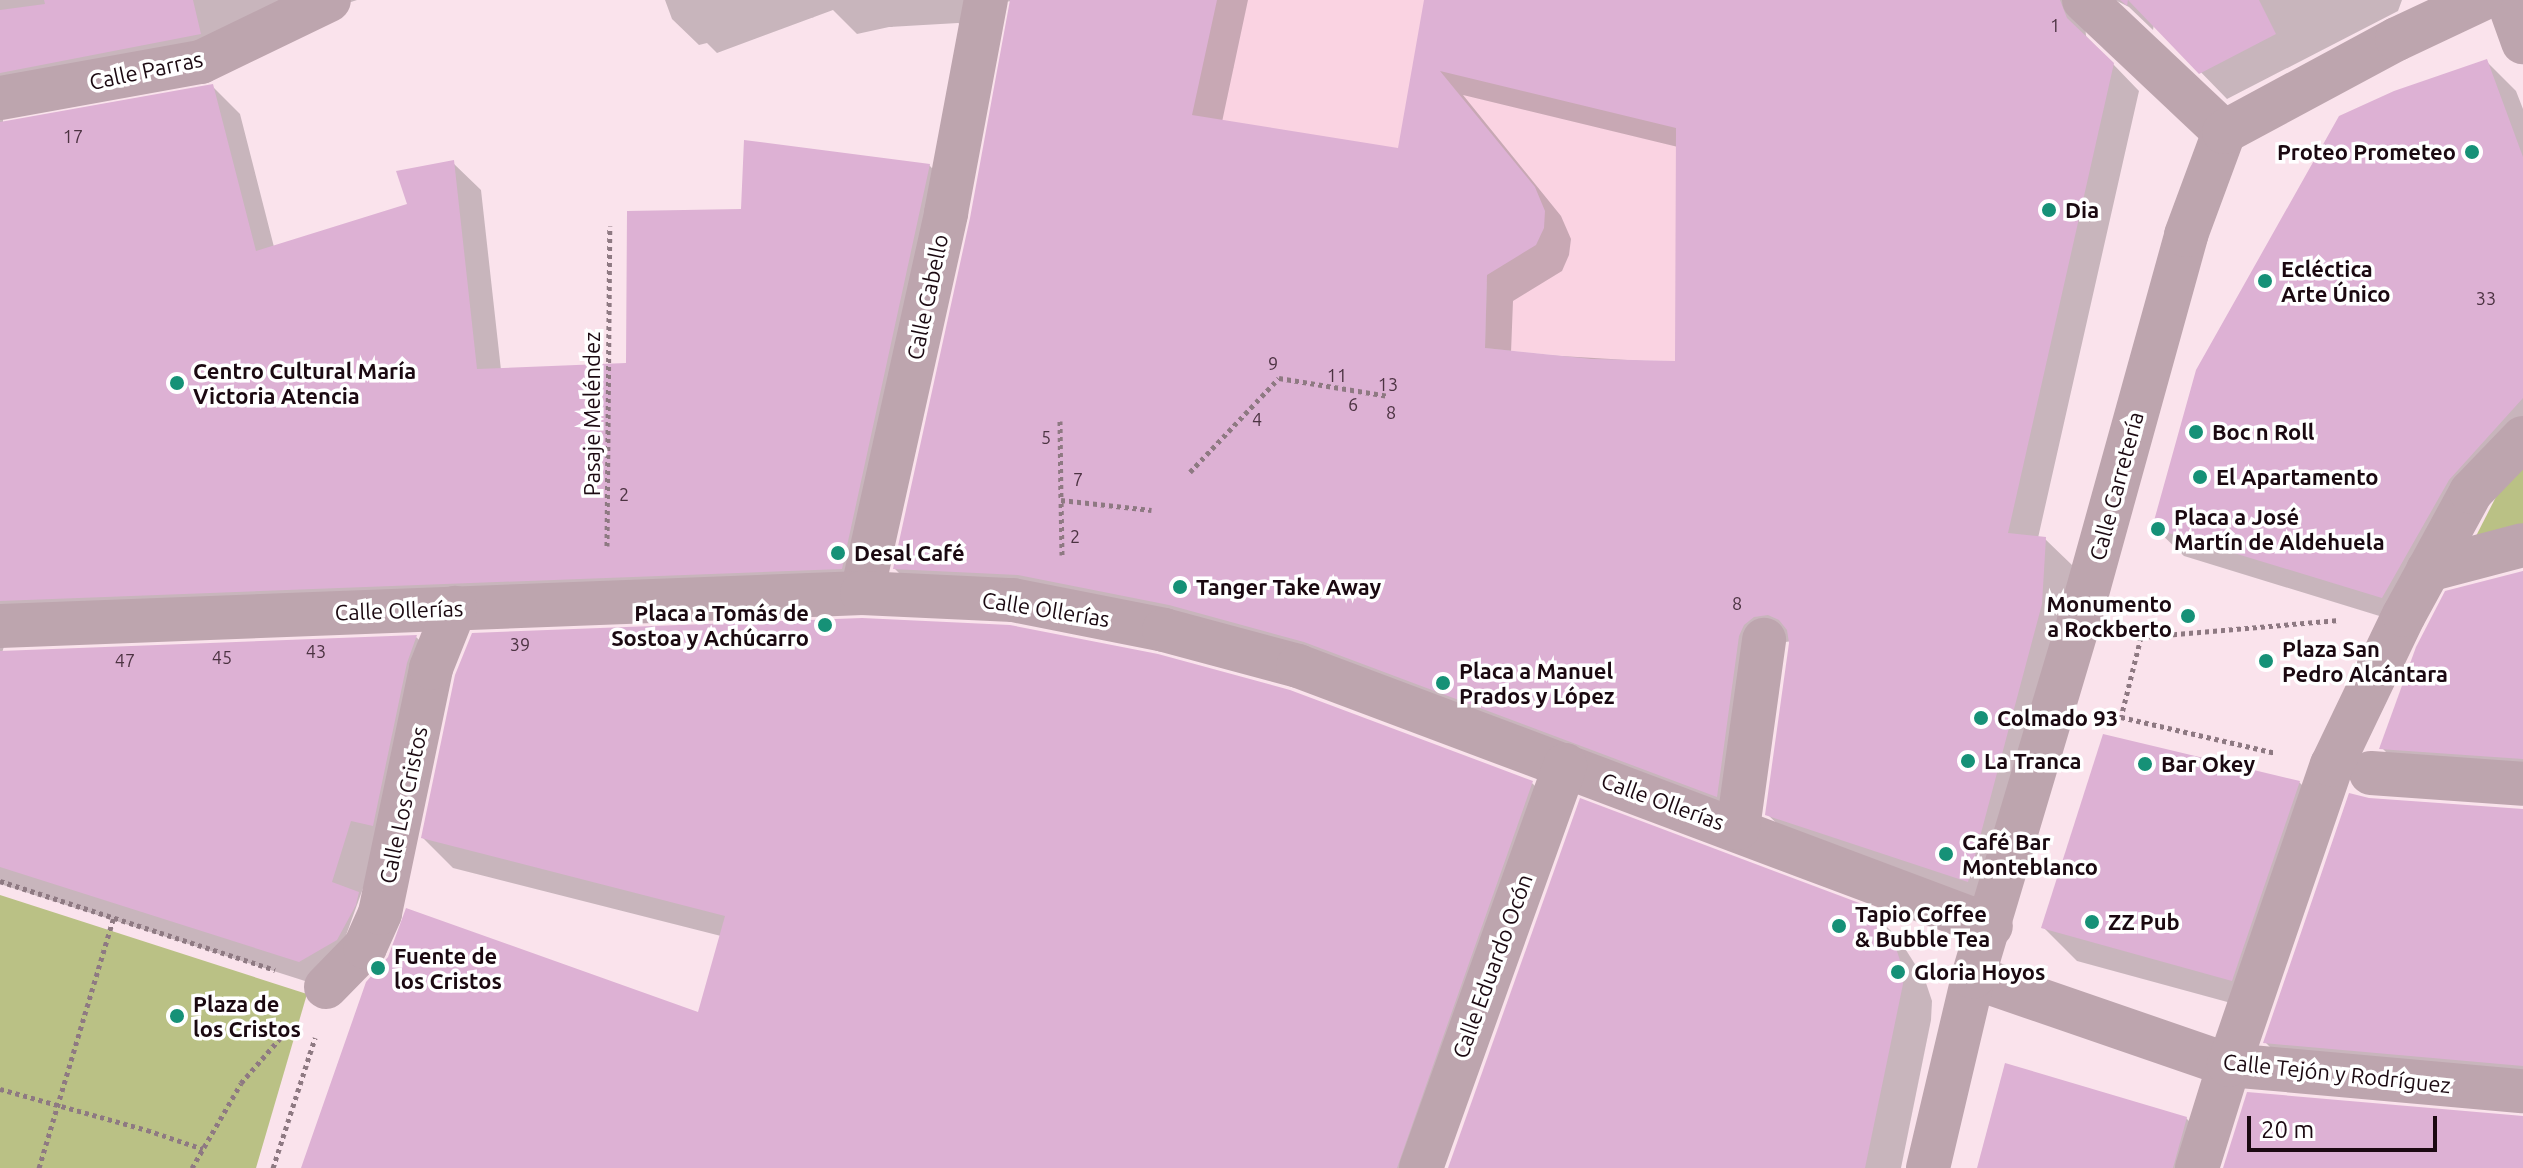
<!DOCTYPE html>
<meta charset="utf-8">
<style>
body{margin:0}
#map{position:relative;width:2523px;height:1168px;overflow:hidden;background:#fae3ec;font-family:Ubuntu,sans-serif}
div>[style]{position:absolute}
.built>*{inset:0;background:#fad3e2}
.green>*{inset:0;background:#bac185}
.shadow>*{inset:0;background:#0003}
.building>*{inset:0;background:#ddb1d4}
.path>*{height:5px;margin-top:-2.5px;transform-origin:0;background:repeating-linear-gradient(90deg,#8e7982 0 4px,transparent 0 8px)}
.minor>*{height:44px;margin:-22px;padding:0 22px;transform-origin:22px;border-radius:22px;background:#bda5ae}
.dots>*{width:22px;height:22px;translate:-50% -50%;box-sizing:border-box;border:4px solid #fff;border-radius:50%}
span{translate:-50% -50%;white-space:nowrap;text-align:center;line-height:1.15;-webkit-text-stroke:7px #fff;paint-order:stroke}
.number-label{font-size:18px;color:#4c3342}
.number-label span{-webkit-text-stroke-width:0}
.street-label{font-size:22px;color:#1b0911}
.poi-label{font-size:22px;color:#1b0911;font-weight:700}
.right{translate:-100% -50%;text-align:right}
.left{translate:0 -50%;text-align:left}
.scale{position:absolute;left:2247px;top:1116px;width:190px;height:36px;box-sizing:border-box;border:4px solid #1b0911;border-top:0;padding-left:10px;font-size:24px;line-height:28px;white-space:nowrap;color:#1b0911;-webkit-text-stroke:6px #fff;paint-order:stroke}
</style>
<div id="map">
<div class="built">
<div style="clip-path:polygon(1047px 0,1698px 0,1675px 361px,1591px 359px,1485px 348px,1487px 282px,1390px 278px)"></div>
</div>
<div class="green">
<div style="clip-path:polygon(2523px 466px,2523px 524px,2474px 540px,2501px 487px)"></div>
<div style="clip-path:polygon(0 895px,307px 994px,256px 1168px,0 1168px)"></div>
</div>
<div class="shadow">
<div style="clip-path:polygon(0 0,357px 0,3px 118px,3px 125px,212px 86px,240px 114px,274px 247px,410px 205px,453px 163px,481px 190px,501px 370px,628px 365px,743px 211px,929px 165px,956px 193px,869px 596px,5px 643px,2px 653px,416px 637px,444px 664px,327px 988px,0 884px)"></div>
<div style="clip-path:polygon(evenodd,665px 0,1248px 0,1222px 122px,1400px 151px,1426px 0,2402px 0,2398px 11px,2227px 99px,2154px 24px,2153px 30px,2129px 7px,2117px 1px,2085px 22px,2086px 36px,2139px 91px,2038px 538px,2045px 539px,2072px 565px,2068px 631px,1994px 907px,1794px 840px,1767px 814px,1791px 641px,1781px 643px,1743px 821px,1333px 667px,921px 595px,895px 569px,973px 218px,1012px 1px,1005px 2px,985px 33px,958px 23px,889px 27px,857px 34px,833px 10px,717px 53px,707px 43px,699px 45px,672px 19px,665px 0,1463px 95px,1678px 147px,1677px 363px,1511px 353px,1513px 301px,1562px 271px,1569px 255px,1571px 239px,1561px 216px,1463px 95px)"></div>
<div style="clip-path:polygon(2487px 62px,2516px 91px,2523px 109px,2523px 458px,2482px 504px,2412px 626px,2184px 556px,2154px 527px)"></div>
<div style="clip-path:polygon(2523px 571px,2523px 784px,2409px 775px,2382px 748px)"></div>
<div style="clip-path:polygon(2299px 782px,2332px 815px,2264px 1012px,2077px 961px,2044px 928px)"></div>
<div style="clip-path:polygon(1532px 783px,1561px 812px,1434px 1168px,302px 1168px,699px 1014px,721px 936px,453px 868px,423px 838px)"></div>
<div style="clip-path:polygon(2369px 800px,2523px 811px,2523px 1090px,2293px 1070px,2265px 1042px)"></div>
<div style="clip-path:polygon(1869px 909px,1899px 939px,1925px 980px,1932px 1001px,1931px 1020px,1901px 1168px,1450px 1168px)"></div>
<div style="clip-path:polygon(2186px 1118px,2213px 1146px,2208px 1168px,1980px 1168px)"></div>
</div>
<div class="building">
<div style="clip-path:polygon(44px 0,193px 0,201px 34px,0 73px,0 10px,45px 4px)"></div>
<div style="clip-path:polygon(evenodd,1010px 0,1217px 0,1192px 115px,1398px 148px,1424px 0,2060px 0,2067px 18px,2114px 63px,2008px 533px,2046px 537px,2042px 604px,1968px 882px,1765px 815px,1789px 643px,1787px 630px,1779px 620px,1768px 615px,1754px 617px,1744px 625px,1739px 636px,1717px 797px,1304px 642px,1169px 605px,1018px 575px,893px 569px,970px 218px,1010px 0,1440px 71px,1676px 128px,1675px 361px,1591px 359px,1485px 348px,1487px 275px,1536px 245px,1544px 228px,1545px 211px,1535px 187px,1440px 71px)"></div>
<div style="clip-path:polygon(2120px 0,2259px 0,2276px 34px,2199px 74px,2128px 0,2127px 6px)"></div>
<div style="clip-path:polygon(2487px 59px,2523px 157px,2523px 398px,2449px 480px,2382px 598px,2152px 528px,2196px 370px,2339px 116px,2394px 91px)"></div>
<div style="clip-path:polygon(213px 84px,256px 251px,407px 204px,396px 171px,454px 160px,477px 369px,626px 363px,627px 211px,741px 209px,744px 140px,930px 164px,842px 569px,0 601px,0 122px)"></div>
<div style="clip-path:polygon(2523px 571px,2523px 759px,2379px 749px,2416px 647px,2445px 591px)"></div>
<div style="clip-path:polygon(862px 618px,1010px 625px,1158px 654px,1290px 690px,1533px 781px,1397px 1168px,301px 1168px,366px 982px,388px 957px,406px 908px,698px 1012px,725px 916px,421px 838px,455px 675px,472px 633px)"></div>
<div style="clip-path:polygon(417px 635px,407px 663px,373px 826px,351px 821px,332px 882px,359px 892px,356px 905px,337px 940px,299px 962px,0 867px,0 651px)"></div>
<div style="clip-path:polygon(2103px 734px,2300px 781px,2232px 981px,2041px 928px)"></div>
<div style="clip-path:polygon(2349px 793px,2369px 798px,2523px 809px,2523px 1066px,2263px 1043px)"></div>
<div style="clip-path:polygon(1580px 798px,1870px 907px,1896px 948px,1903px 970px,1903px 984px,1865px 1168px,1448px 1168px)"></div>
<div style="clip-path:polygon(2005px 1063px,2187px 1117px,2173px 1168px,1977px 1168px)"></div>
<div style="clip-path:polygon(2247px 1092px,2523px 1116px,2523px 1168px,2223px 1168px)"></div>
</div>
<div class="path">
<div style="left:1060px;top:421px;width:79px;rotate:89.3deg"></div>
<div style="left:1190px;top:472px;width:129px;rotate:-46.6deg"></div>
<div style="left:1279px;top:378px;width:111px;rotate:9.3deg"></div>
<div style="left:607px;top:546px;width:320px;rotate:-89.5deg"></div>
<div style="left:1062px;top:555px;width:55px;rotate:-91deg"></div>
<div style="left:1061px;top:500px;width:91px;rotate:6.3deg"></div>
<div style="left:2133px;top:635px;width:8px;rotate:14deg"></div>
<div style="left:2141px;top:637px;width:82px;rotate:104deg"></div>
<div style="left:2121px;top:717px;width:159px;rotate:13.1deg"></div>
<div style="left:2141px;top:637px;width:199px;rotate:-4.9deg"></div>
<div style="left:0;top:881px;width:289px;rotate:17.9deg"></div>
<div style="left:0;top:1089px;width:153px;rotate:15.6deg"></div>
<div style="left:147px;top:1130px;width:59px;rotate:18.7deg"></div>
<div style="left:39px;top:1168px;width:263px;rotate:-73.4deg"></div>
<div style="left:192px;top:1168px;width:98px;rotate:-60deg"></div>
<div style="left:241px;top:1083px;width:73px;rotate:-48.9deg"></div>
<div style="left:273px;top:1168px;width:137px;rotate:-72.1deg"></div>
</div>
<div class="minor">
<div style="left:2084px;top:0;width:192px;rotate:43.3deg"></div>
<div style="left:2508px;top:0;width:45px;rotate:70.3deg"></div>
<div style="left:0;top:98px;width:204px;rotate:-10.2deg"></div>
<div style="left:201px;top:62px;width:142px;rotate:-25.8deg"></div>
<div style="left:2428px;top:570px;width:98px;rotate:-14.7deg"></div>
<div style="left:862px;top:593px;width:389px;rotate:-77.5deg"></div>
<div style="left:946px;top:213px;width:217px;rotate:-79.4deg"></div>
<div style="left:0;top:626px;width:863px;rotate:-2.19deg"></div>
<div style="left:862px;top:593px;width:151px;rotate:2.7deg"></div>
<div style="left:1013px;top:600px;width:154px;rotate:11.2deg"></div>
<div style="left:1164px;top:630px;width:139px;rotate:15deg"></div>
<div style="left:1298px;top:666px;width:740px;rotate:20.57deg"></div>
<div style="left:2371px;top:773px;width:152px;rotate:4.1deg"></div>
<div style="left:1738px;top:828px;width:190px;rotate:-82.1deg"></div>
<div style="left:1973px;top:977px;width:271px;rotate:19deg"></div>
<div style="left:2229px;top:1065px;width:295px;rotate:5.1deg"></div>
<div style="left:326px;top:987px;width:56px;rotate:-45.7deg"></div>
<div style="left:365px;top:947px;width:37px;rotate:-66deg"></div>
<div style="left:380px;top:913px;width:250px;rotate:-78.2deg"></div>
<div style="left:431px;top:668px;width:65px;rotate:-68.2deg"></div>
<div style="left:1421px;top:1168px;width:428px;rotate:-70.3deg"></div>
<div style="left:1928px;top:1168px;width:196px;rotate:-76.7deg"></div>
<div style="left:1973px;top:977px;width:370px;rotate:-73.4deg"></div>
<div style="left:2079px;top:622px;width:402px;rotate:-74.5deg"></div>
<div style="left:2186px;top:235px;width:110px;rotate:-69.7deg"></div>
<div style="left:2224px;top:132px;width:196px;rotate:-28.3deg"></div>
<div style="left:2397px;top:39px;width:92px;rotate:-25.2deg"></div>
<div style="left:2197px;top:1168px;width:108px;rotate:-72.7deg"></div>
<div style="left:2229px;top:1065px;width:317px;rotate:-71.1deg"></div>
<div style="left:2332px;top:765px;width:166px;rotate:-64.4deg"></div>
<div style="left:2404px;top:615px;width:140px;rotate:-61.4deg"></div>
<div style="left:2471px;top:492px;width:75px;rotate:-46.1deg"></div>
</div>
<div class="dots">
<div style="left:2472px;top:152px;background:#169177"></div>
<div style="left:2049px;top:210px;background:#169177"></div>
<div style="left:2265px;top:281px;background:#169177"></div>
<div style="left:177px;top:383px;background:#169177"></div>
<div style="left:2196px;top:432px;background:#169177"></div>
<div style="left:2200px;top:477px;background:#169177"></div>
<div style="left:2158px;top:529px;background:#169177"></div>
<div style="left:838px;top:553px;background:#169177"></div>
<div style="left:1180px;top:587px;background:#169177"></div>
<div style="left:2188px;top:616px;background:#169177"></div>
<div style="left:825px;top:625px;background:#169177"></div>
<div style="left:2266px;top:661px;background:#169177"></div>
<div style="left:1443px;top:683px;background:#169177"></div>
<div style="left:1981px;top:718px;background:#169177"></div>
<div style="left:1968px;top:761px;background:#169177"></div>
<div style="left:2145px;top:764px;background:#169177"></div>
<div style="left:1946px;top:854px;background:#169177"></div>
<div style="left:2092px;top:922px;background:#169177"></div>
<div style="left:1839px;top:926px;background:#169177"></div>
<div style="left:378px;top:968px;background:#169177"></div>
<div style="left:1898px;top:972px;background:#169177"></div>
<div style="left:177px;top:1016px;background:#169177"></div>
</div>
<div class="number-label">
<span style="left:2055px;top:25px">1</span>
<span style="left:73px;top:136px">17</span>
<span style="left:2486px;top:298px">33</span>
<span style="left:1273px;top:363px">9</span>
<span style="left:1337px;top:375px">11</span>
<span style="left:1388px;top:384px">13</span>
<span style="left:1353px;top:404px">6</span>
<span style="left:1391px;top:412px">8</span>
<span style="left:1257px;top:419px">4</span>
<span style="left:1046px;top:437px">5</span>
<span style="left:1078px;top:479px">7</span>
<span style="left:624px;top:494px">2</span>
<span style="left:1075px;top:536px">2</span>
<span style="left:1737px;top:603px">8</span>
<span style="left:520px;top:644px">39</span>
<span style="left:316px;top:651px">43</span>
<span style="left:222px;top:657px">45</span>
<span style="left:125px;top:660px">47</span>
</div>
<div class="street-label">
<span style="left:146px;top:70px;rotate:-12deg">Calle Parras</span>
<span style="left:927px;top:297px;rotate:-78deg">Calle Cabello</span>
<span style="left:592px;top:414px;rotate:-90deg">Pasaje Meléndez</span>
<span style="left:2116px;top:486px;rotate:-75deg">Calle Carretería</span>
<span style="left:1046px;top:609px;rotate:9deg">Calle Ollerías</span>
<span style="left:399px;top:610px;rotate:-2deg">Calle Ollerías</span>
<span style="left:1663px;top:801px;rotate:20deg">Calle Ollerías</span>
<span style="left:403px;top:805px;rotate:-78deg">Calle Los Cristos</span>
<span style="left:1492px;top:966px;rotate:-70deg">Calle Eduardo Ocón</span>
<span style="left:2337px;top:1073px;rotate:6deg">Calle Tejón y Rodríguez</span>
</div>
<div class="poi-label">
<span class="right" style="left:2456px;top:152px">Proteo Prometeo</span>
<span class="left" style="left:2065px;top:210px">Dia</span>
<span class="left" style="left:2281px;top:281px">Ecléctica<br>Arte Único</span>
<span class="left" style="left:193px;top:383px">Centro Cultural María<br>Victoria Atencia</span>
<span class="left" style="left:2212px;top:432px">Boc n Roll</span>
<span class="left" style="left:2216px;top:477px">El Apartamento</span>
<span class="left" style="left:2174px;top:529px">Placa a José<br>Martín de Aldehuela</span>
<span class="left" style="left:854px;top:553px">Desal Café</span>
<span class="left" style="left:1196px;top:587px">Tanger Take Away</span>
<span class="right" style="left:2172px;top:616px">Monumento<br>a Rockberto</span>
<span class="right" style="left:809px;top:625px">Placa a Tomás de<br>Sostoa y Achúcarro</span>
<span class="left" style="left:2282px;top:661px">Plaza San<br>Pedro Alcántara</span>
<span class="left" style="left:1459px;top:683px">Placa a Manuel<br>Prados y López</span>
<span class="left" style="left:1997px;top:718px">Colmado 93</span>
<span class="left" style="left:1984px;top:761px">La Tranca</span>
<span class="left" style="left:2161px;top:764px">Bar Okey</span>
<span class="left" style="left:1962px;top:854px">Café Bar<br>Monteblanco</span>
<span class="left" style="left:1855px;top:926px">Tapio Coffee<br>&amp; Bubble Tea</span>
<span class="left" style="left:2108px;top:922px">ZZ Pub</span>
<span class="left" style="left:394px;top:968px">Fuente de<br>los Cristos</span>
<span class="left" style="left:1914px;top:972px">Gloria Hoyos</span>
<span class="left" style="left:193px;top:1016px">Plaza de<br>los Cristos</span>
</div>
<div class="scale">20 m</div>
</div>
